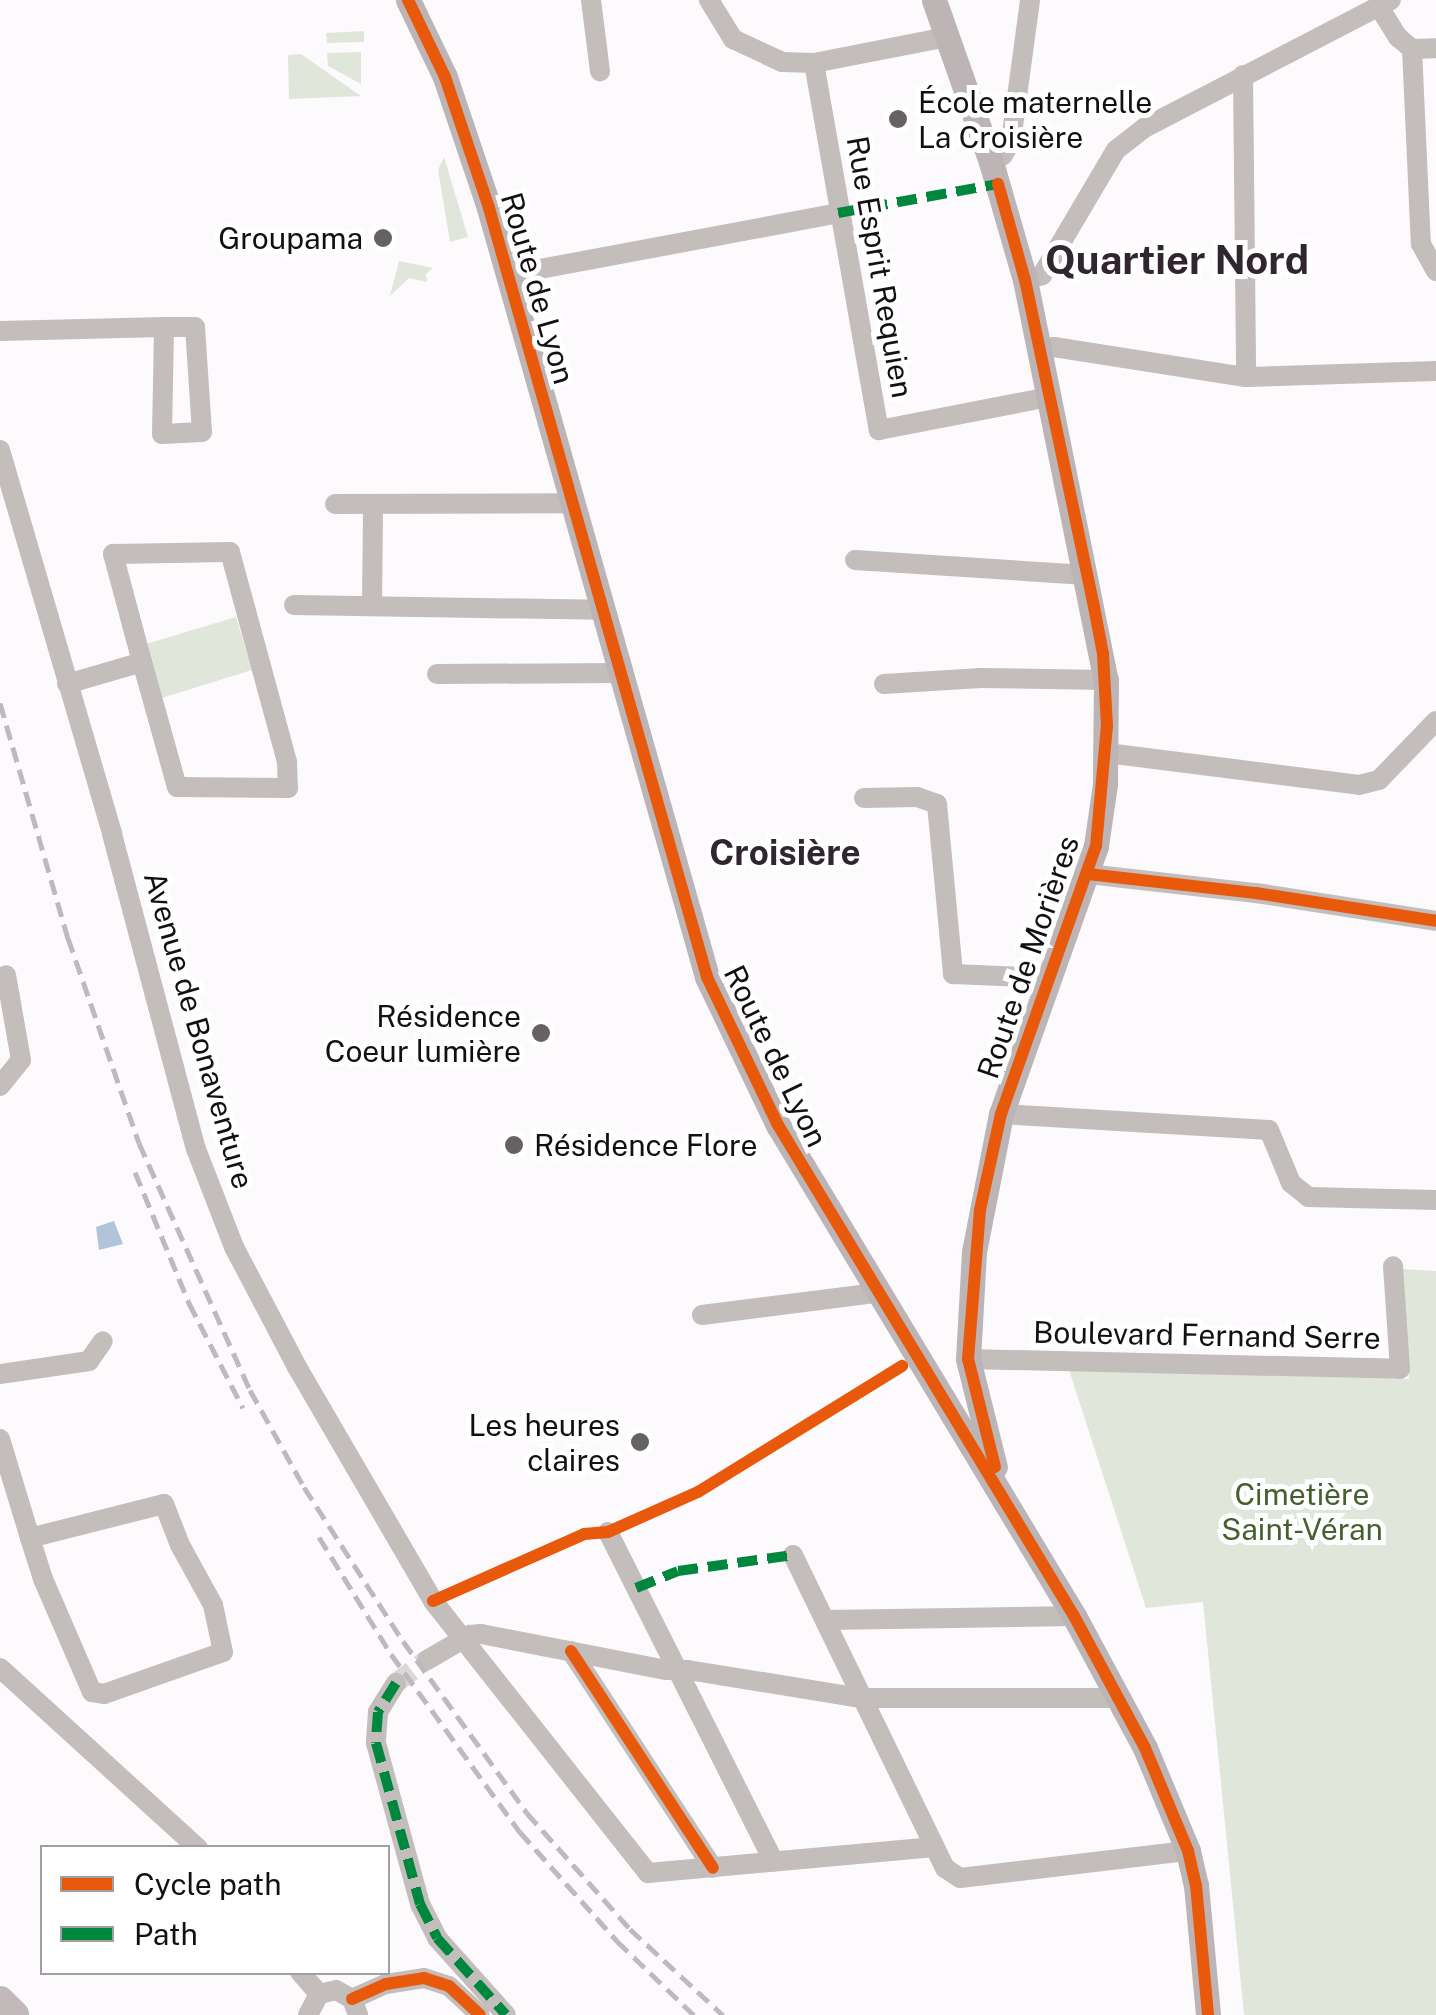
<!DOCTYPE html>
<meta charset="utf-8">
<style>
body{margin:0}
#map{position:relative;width:1436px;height:2015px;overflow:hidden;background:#fdfafd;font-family:"Public Sans",sans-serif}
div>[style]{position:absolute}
.green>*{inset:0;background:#e0e7da}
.water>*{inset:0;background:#b1c4d9}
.minor-tunnel>*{height:20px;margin-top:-10px;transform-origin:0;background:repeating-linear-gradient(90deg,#dad7da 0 20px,transparent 0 30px)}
.minor>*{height:20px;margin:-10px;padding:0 10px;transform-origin:10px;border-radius:10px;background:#c3bdbc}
.major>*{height:25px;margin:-12.5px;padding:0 12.5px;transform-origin:12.5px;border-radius:12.5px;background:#bcb4b5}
.highway>*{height:30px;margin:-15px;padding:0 15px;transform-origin:15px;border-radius:15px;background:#c1b9ba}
.rail>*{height:5px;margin-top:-2.5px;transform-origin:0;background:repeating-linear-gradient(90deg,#bdb9bc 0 15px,transparent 0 23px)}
.quiet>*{height:10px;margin-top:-5px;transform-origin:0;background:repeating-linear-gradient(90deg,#00873e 0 20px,transparent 0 30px)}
.cycleway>*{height:12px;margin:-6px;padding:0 6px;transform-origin:6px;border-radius:6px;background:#e8590c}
.dots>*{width:28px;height:28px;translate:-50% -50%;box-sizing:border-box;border:5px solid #fff;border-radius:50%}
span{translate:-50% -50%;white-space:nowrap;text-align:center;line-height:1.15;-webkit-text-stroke:10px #fff;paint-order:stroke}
.poi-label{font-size:30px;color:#130f13}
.left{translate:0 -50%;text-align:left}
.right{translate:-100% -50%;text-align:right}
.street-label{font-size:30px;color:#130f13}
.park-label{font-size:30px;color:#45602e}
.quarter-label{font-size:35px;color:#302630;font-weight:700}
.district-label{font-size:40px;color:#302630;font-weight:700}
.legend{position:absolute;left:40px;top:1845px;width:350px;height:130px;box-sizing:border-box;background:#fff;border:2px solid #a19fa1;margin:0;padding:12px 18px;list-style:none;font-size:30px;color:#130f13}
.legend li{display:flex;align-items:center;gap:20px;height:50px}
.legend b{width:50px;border:2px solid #a19fa1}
</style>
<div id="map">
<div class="green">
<div style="clip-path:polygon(364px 31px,364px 42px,327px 43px,326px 33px)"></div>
<div style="clip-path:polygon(361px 52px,361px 84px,328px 66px,327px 53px)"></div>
<div style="clip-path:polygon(301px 54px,361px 96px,289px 99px,288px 55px)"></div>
<div style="clip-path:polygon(444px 157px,468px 237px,450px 242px,438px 170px)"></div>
<div style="clip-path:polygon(399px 261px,433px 268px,426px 274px,427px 282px,409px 278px,390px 296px)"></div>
<div style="clip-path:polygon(236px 617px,252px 670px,162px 698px,146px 644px)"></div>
<div style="clip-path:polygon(1401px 1269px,1436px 1271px,1436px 2015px,1244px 2015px,1203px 1602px,1146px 1608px,1069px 1370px,1409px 1379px)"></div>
</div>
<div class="water">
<div style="clip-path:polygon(114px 1221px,123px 1244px,99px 1250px,96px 1227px)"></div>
</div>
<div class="minor-tunnel">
<div style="left:396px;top:1683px;width:39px;rotate:-37deg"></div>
</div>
<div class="minor">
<div style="left:591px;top:0;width:72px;rotate:82.8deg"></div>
<div style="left:709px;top:0;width:46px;rotate:58.4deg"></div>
<div style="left:733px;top:39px;width:54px;rotate:25.1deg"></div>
<div style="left:782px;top:62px;width:32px;rotate:2deg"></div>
<div style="left:814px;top:63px;width:136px;rotate:-11.1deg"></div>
<div style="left:1379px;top:7px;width:36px;rotate:58deg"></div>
<div style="left:1398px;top:37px;width:18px;rotate:41deg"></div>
<div style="left:1412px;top:49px;width:195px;rotate:87.4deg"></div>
<div style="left:1421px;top:244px;width:31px;rotate:61deg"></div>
<div style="left:1412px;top:49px;width:24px;rotate:-2deg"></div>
<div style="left:814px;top:63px;width:373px;rotate:80deg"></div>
<div style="left:879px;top:430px;width:173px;rotate:-11deg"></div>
<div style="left:1243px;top:75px;width:302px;rotate:89.4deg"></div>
<div style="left:991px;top:162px;width:14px;rotate:-30deg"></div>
<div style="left:1003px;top:155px;width:16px;rotate:-60deg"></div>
<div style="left:1011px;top:141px;width:142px;rotate:-82.3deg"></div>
<div style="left:508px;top:275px;width:336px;rotate:-10.6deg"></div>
<div style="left:1025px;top:280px;width:18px;rotate:-16deg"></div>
<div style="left:1042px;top:275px;width:145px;rotate:-59.4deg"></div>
<div style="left:1116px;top:150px;width:36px;rotate:-38deg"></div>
<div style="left:1144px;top:128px;width:278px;rotate:-27.4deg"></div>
<div style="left:0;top:331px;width:164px;rotate:-1.4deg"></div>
<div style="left:164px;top:327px;width:31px"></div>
<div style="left:195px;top:327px;width:105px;rotate:86.2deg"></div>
<div style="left:202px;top:432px;width:40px;rotate:177.1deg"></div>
<div style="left:162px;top:434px;width:107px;rotate:-88.9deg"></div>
<div style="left:1039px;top:350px;width:15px;rotate:-11deg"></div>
<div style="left:1054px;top:347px;width:194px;rotate:8.9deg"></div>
<div style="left:1246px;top:377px;width:190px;rotate:-1.8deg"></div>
<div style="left:0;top:450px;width:400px;rotate:73.7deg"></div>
<div style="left:112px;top:834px;width:326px;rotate:75.1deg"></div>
<div style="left:196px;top:1149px;width:105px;rotate:68.8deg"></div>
<div style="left:234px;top:1247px;width:136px;rotate:62.3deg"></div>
<div style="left:297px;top:1367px;width:271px;rotate:59.8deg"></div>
<div style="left:433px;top:1601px;width:347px;rotate:51.7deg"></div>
<div style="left:648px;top:1873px;width:285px;rotate:-5.2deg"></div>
<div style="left:335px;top:504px;width:238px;rotate:-0.2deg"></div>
<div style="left:855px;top:560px;width:231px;rotate:3.7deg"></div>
<div style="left:294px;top:605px;width:308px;rotate:0.9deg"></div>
<div style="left:372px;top:605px;width:94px;rotate:-89.4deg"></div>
<div style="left:437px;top:674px;width:183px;rotate:-0.3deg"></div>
<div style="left:67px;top:684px;width:78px;rotate:-16.3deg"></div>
<div style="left:142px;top:662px;width:112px;rotate:-105deg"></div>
<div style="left:113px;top:554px;width:117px;rotate:-1deg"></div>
<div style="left:230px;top:552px;width:218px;rotate:74.8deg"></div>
<div style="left:287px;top:762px;width:26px;rotate:88deg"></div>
<div style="left:288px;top:788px;width:111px;rotate:-179.5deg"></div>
<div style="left:177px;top:787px;width:130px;rotate:-105.6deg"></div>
<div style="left:884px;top:684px;width:97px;rotate:-3.5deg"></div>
<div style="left:981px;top:678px;width:125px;rotate:0.9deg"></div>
<div style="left:1107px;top:753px;width:254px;rotate:7.2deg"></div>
<div style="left:1359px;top:785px;width:21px;rotate:-14deg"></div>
<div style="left:1379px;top:780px;width:82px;rotate:-46deg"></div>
<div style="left:864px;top:798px;width:53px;rotate:-1.1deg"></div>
<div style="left:917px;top:797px;width:21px;rotate:19deg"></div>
<div style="left:937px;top:804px;width:171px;rotate:84.6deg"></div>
<div style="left:953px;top:974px;width:97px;rotate:2.4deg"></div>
<div style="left:1088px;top:874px;width:169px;rotate:6.5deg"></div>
<div style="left:1256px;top:893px;width:182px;rotate:8.8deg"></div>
<div style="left:0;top:1086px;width:33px;rotate:-51deg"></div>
<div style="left:21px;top:1060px;width:86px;rotate:-100deg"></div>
<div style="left:1001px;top:1114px;width:268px;rotate:3.4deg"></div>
<div style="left:1269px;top:1130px;width:57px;rotate:67.5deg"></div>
<div style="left:1291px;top:1183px;width:22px;rotate:39deg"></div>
<div style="left:1308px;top:1197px;width:128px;rotate:1.3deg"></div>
<div style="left:702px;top:1315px;width:176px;rotate:-7.2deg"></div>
<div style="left:968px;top:1359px;width:432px;rotate:1.3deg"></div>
<div style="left:1400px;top:1369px;width:103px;rotate:-93.9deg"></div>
<div style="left:0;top:1374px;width:90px;rotate:-8.3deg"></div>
<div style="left:89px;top:1361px;width:24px;rotate:-55deg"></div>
<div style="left:0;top:1439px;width:103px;rotate:73.1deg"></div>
<div style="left:30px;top:1538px;width:43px;rotate:72.4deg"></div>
<div style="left:43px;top:1579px;width:123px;rotate:66.6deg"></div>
<div style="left:92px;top:1692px;width:12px;rotate:9deg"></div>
<div style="left:104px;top:1694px;width:126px;rotate:-19.4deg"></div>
<div style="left:223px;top:1652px;width:48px;rotate:-102deg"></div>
<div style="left:213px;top:1605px;width:68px;rotate:-118.8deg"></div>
<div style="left:180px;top:1545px;width:44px;rotate:-111.3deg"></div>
<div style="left:164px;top:1504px;width:138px;rotate:165.8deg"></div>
<div style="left:608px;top:1532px;width:369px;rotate:63.3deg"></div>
<div style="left:793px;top:1555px;width:348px;rotate:64.1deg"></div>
<div style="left:945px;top:1868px;width:18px;rotate:34deg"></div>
<div style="left:960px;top:1878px;width:230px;rotate:-6.8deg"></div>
<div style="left:826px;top:1620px;width:248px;rotate:-0.9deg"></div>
<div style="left:571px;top:1651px;width:259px;rotate:56.8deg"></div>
<div style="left:427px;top:1660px;width:50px;rotate:-30.2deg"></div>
<div style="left:470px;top:1635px;width:11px;rotate:-5deg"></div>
<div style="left:481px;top:1634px;width:189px;rotate:11deg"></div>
<div style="left:667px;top:1670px;width:21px"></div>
<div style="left:688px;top:1670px;width:174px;rotate:9.2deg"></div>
<div style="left:860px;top:1698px;width:260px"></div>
<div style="left:0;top:1668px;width:268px;rotate:42.3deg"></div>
<div style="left:396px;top:1683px;width:34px;rotate:122deg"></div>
<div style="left:378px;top:1712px;width:31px;rotate:94deg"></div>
<div style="left:376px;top:1743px;width:167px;rotate:74.7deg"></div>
<div style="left:420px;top:1904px;width:38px;rotate:63deg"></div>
<div style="left:437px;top:1938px;width:103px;rotate:48.1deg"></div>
<div style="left:300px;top:1972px;width:29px;rotate:49deg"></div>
<div style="left:352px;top:1999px;width:37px;rotate:-24deg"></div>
<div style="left:386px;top:1984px;width:38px;rotate:-9deg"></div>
<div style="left:424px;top:1978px;width:26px;rotate:18deg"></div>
<div style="left:449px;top:1986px;width:42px;rotate:43.1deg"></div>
<div style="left:308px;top:2015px;width:24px;rotate:-62deg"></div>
<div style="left:319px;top:1994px;width:17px;rotate:-13deg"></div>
<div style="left:336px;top:1990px;width:18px;rotate:29deg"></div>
<div style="left:352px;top:1999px;width:17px;rotate:69deg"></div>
</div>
<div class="major">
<div style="left:408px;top:0;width:85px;rotate:64.3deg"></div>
<div style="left:445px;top:77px;width:138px;rotate:71.4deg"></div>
<div style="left:489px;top:208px;width:799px;rotate:74.17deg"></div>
<div style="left:707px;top:977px;width:164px;rotate:64.4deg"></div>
<div style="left:778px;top:1125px;width:573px;rotate:58.92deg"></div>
<div style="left:1074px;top:1616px;width:150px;rotate:61.7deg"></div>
<div style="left:1145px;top:1748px;width:112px;rotate:67.3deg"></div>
<div style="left:1188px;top:1851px;width:35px;rotate:77deg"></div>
<div style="left:1196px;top:1885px;width:131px;rotate:84.7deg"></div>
<div style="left:934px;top:0;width:172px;rotate:70.6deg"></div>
<div style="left:991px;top:162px;width:123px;rotate:73.9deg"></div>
<div style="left:1025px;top:280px;width:408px;rotate:78.6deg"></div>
<div style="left:1106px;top:680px;width:104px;rotate:90.6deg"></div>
<div style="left:1105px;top:784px;width:63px;rotate:98.3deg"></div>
<div style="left:1096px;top:846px;width:284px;rotate:109.5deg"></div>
<div style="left:1001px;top:1114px;width:141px;rotate:101.1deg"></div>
<div style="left:974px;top:1252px;width:107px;rotate:93.2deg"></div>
<div style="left:968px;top:1359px;width:111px;rotate:76deg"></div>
</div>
<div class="highway">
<div style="left:0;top:2001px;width:20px;rotate:45deg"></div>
</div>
<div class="rail">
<div style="left:0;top:703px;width:245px;rotate:73.9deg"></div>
<div style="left:68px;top:938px;width:217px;rotate:70.9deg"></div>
<div style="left:139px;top:1143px;width:271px;rotate:65.8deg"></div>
<div style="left:250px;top:1390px;width:111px;rotate:60.9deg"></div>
<div style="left:304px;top:1487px;width:183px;rotate:57.3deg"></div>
<div style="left:403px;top:1641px;width:212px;rotate:54.2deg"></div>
<div style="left:527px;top:1813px;width:155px;rotate:48.4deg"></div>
<div style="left:630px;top:1929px;width:127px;rotate:42.8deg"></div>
<div style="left:135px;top:1172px;width:142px;rotate:67.6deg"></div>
<div style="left:189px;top:1303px;width:118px;rotate:62.8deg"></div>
<div style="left:319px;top:1537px;width:137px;rotate:58.4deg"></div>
<div style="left:391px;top:1654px;width:220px;rotate:54.1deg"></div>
<div style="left:520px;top:1832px;width:146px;rotate:48.3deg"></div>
<div style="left:617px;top:1941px;width:107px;rotate:43.9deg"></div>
</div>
<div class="quiet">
<div style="left:838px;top:213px;width:163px;rotate:-10.3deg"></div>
<div style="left:636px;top:1588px;width:45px;rotate:-22deg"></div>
<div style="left:678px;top:1571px;width:116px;rotate:-7.9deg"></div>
<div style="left:396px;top:1683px;width:34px;rotate:122deg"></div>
<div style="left:378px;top:1712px;width:31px;rotate:94deg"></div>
<div style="left:376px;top:1743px;width:167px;rotate:74.7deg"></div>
<div style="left:420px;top:1904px;width:38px;rotate:63deg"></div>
<div style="left:437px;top:1938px;width:103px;rotate:48.1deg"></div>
</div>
<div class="cycleway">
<div style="left:408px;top:0;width:85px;rotate:64.3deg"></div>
<div style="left:445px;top:77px;width:138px;rotate:71.4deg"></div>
<div style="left:489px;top:208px;width:799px;rotate:74.17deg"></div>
<div style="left:707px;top:977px;width:164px;rotate:64.4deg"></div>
<div style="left:778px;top:1125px;width:573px;rotate:58.92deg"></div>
<div style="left:1074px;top:1616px;width:150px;rotate:61.7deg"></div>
<div style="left:1145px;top:1748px;width:112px;rotate:67.3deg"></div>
<div style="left:1188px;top:1851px;width:35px;rotate:77deg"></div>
<div style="left:1196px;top:1885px;width:131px;rotate:84.7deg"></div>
<div style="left:1088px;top:874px;width:169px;rotate:6.5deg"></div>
<div style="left:1256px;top:893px;width:182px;rotate:8.8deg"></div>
<div style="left:995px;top:1467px;width:111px;rotate:-104deg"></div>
<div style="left:968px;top:1359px;width:149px;rotate:-85.4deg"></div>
<div style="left:980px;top:1210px;width:98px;rotate:-77.7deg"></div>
<div style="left:1001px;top:1114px;width:284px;rotate:-70.5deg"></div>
<div style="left:1096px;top:846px;width:121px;rotate:-84.8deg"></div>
<div style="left:1107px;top:726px;width:72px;rotate:-93.2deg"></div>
<div style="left:1103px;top:654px;width:48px;rotate:-100.8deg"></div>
<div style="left:1094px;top:607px;width:334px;rotate:-101.9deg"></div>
<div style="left:1025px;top:280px;width:100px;rotate:-105.7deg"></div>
<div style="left:433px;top:1601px;width:165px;rotate:-23.9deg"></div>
<div style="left:584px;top:1534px;width:24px;rotate:-5deg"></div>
<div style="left:608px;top:1532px;width:98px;rotate:-24deg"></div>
<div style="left:698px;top:1492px;width:240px;rotate:-31.7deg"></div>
<div style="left:571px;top:1651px;width:259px;rotate:56.8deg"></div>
<div style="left:352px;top:1999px;width:37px;rotate:-24deg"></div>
<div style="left:386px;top:1984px;width:38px;rotate:-9deg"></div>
<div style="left:424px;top:1978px;width:26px;rotate:18deg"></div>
<div style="left:449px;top:1986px;width:42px;rotate:43.1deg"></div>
</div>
<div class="dots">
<div style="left:898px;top:119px;background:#656165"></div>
<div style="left:383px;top:238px;background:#656165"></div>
<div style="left:541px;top:1033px;background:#656165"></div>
<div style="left:514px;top:1145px;background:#656165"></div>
<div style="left:640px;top:1442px;background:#656165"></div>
</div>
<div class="poi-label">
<span class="left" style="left:918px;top:119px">École maternelle<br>La Croisière</span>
<span class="right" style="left:363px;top:238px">Groupama</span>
<span class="right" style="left:521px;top:1033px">Résidence<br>Coeur lumière</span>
<span class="left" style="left:534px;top:1145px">Résidence Flore</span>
<span class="right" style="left:620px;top:1442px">Les heures<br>claires</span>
</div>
<div class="street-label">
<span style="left:880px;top:267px;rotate:80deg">Rue Esprit Requien</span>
<span style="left:538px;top:288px;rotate:74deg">Route de Lyon</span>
<span style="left:1028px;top:957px;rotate:-71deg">Route de Morières</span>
<span style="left:199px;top:1030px;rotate:74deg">Avenue de Bonaventure</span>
<span style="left:776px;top:1056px;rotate:64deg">Route de Lyon</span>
<span style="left:1207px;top:1335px;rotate:1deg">Boulevard Fernand Serre</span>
</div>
<div class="park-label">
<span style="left:1302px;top:1511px">Cimetière<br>Saint-Véran</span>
</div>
<div class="quarter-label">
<span style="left:785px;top:853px">Croisière</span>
</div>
<div class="district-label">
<span style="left:1177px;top:260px">Quartier Nord</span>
</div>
<ul class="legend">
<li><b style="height:12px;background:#e8590c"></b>Cycle path</li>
<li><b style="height:12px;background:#00873e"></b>Path</li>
</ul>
</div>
